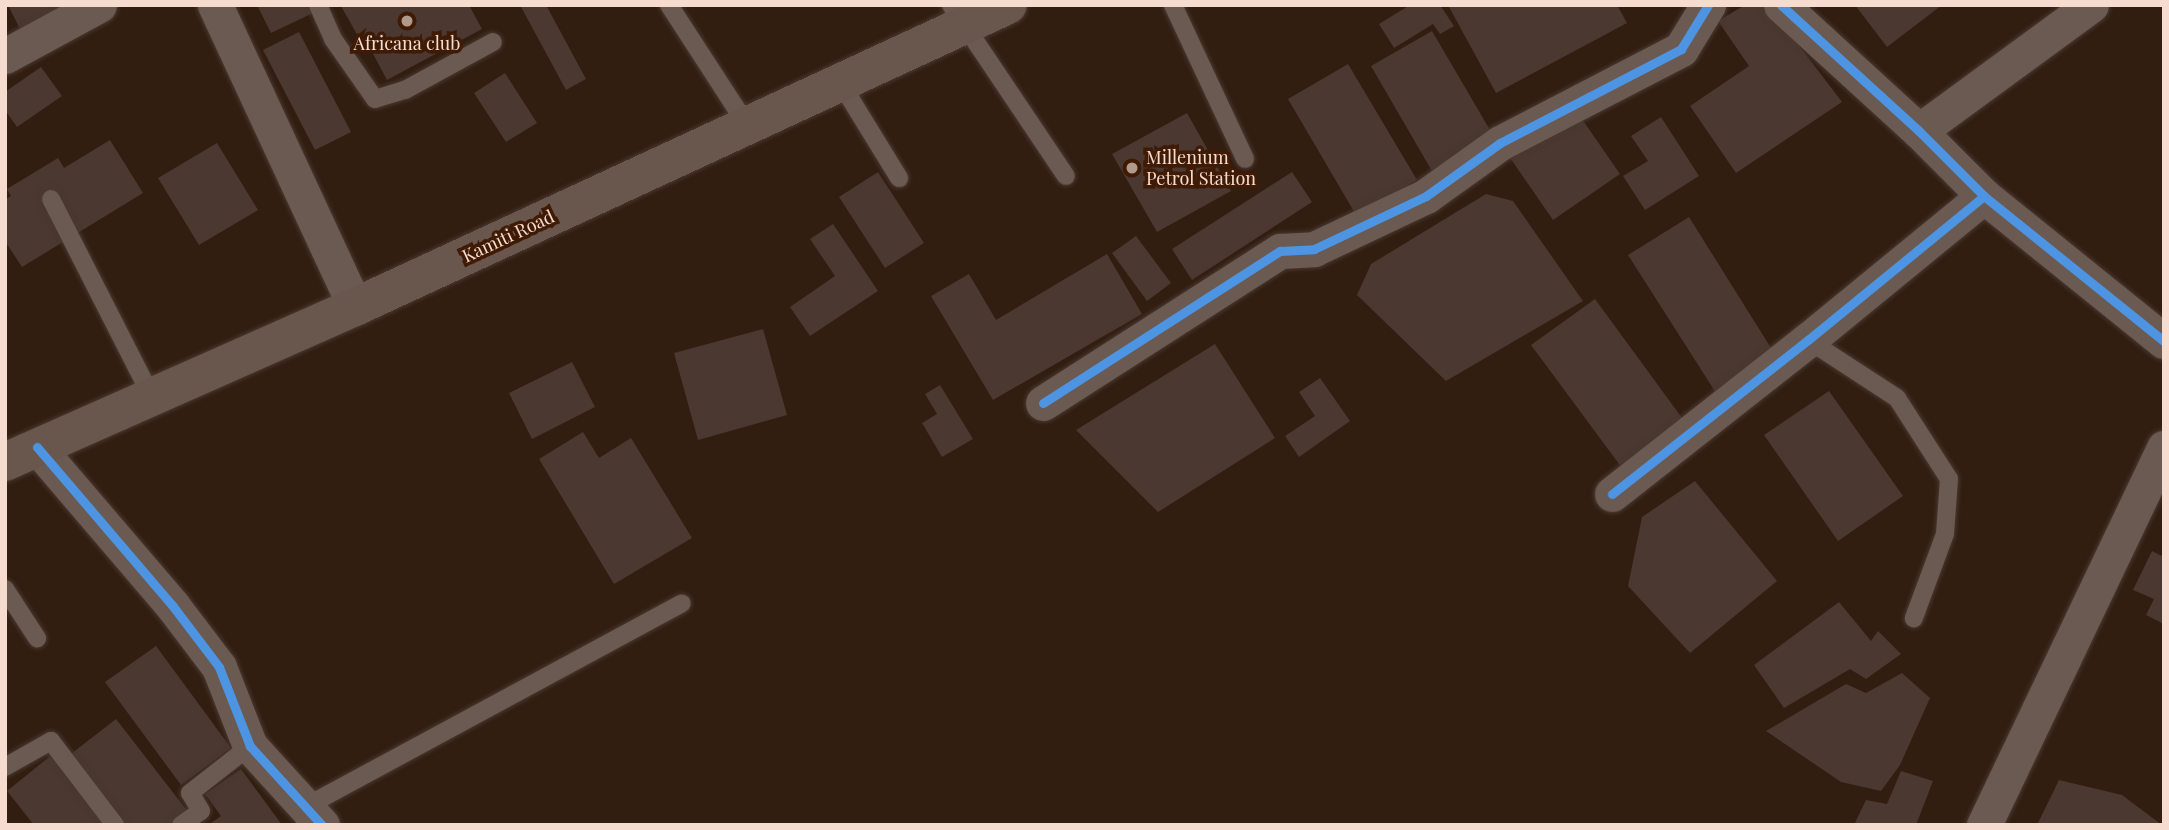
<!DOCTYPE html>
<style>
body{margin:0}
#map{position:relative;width:2169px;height:830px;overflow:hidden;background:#321e11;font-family:"Playfair Display",serif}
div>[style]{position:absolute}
.building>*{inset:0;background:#4a3831}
.roads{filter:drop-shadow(0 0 2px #493830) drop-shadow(0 0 2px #493830)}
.service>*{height:18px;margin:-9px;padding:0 9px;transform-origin:9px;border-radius:9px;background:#6a5a51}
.minor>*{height:35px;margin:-17.5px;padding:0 17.5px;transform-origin:17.5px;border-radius:17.5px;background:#6a5a51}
.secondary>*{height:38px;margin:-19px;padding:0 19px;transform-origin:19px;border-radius:19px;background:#69564c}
.cycleway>*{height:9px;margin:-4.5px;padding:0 4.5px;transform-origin:4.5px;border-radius:4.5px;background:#4d94e3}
.dots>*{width:19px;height:19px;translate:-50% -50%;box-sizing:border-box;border:4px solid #3f1a04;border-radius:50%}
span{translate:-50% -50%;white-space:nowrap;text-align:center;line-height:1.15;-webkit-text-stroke:7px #3f1a04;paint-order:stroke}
.poi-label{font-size:18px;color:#f5dccf}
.left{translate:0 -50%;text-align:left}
.street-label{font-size:18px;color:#f5dccf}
.frame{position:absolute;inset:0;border:7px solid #f5dccf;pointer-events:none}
</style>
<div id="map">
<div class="building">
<div style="clip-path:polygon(8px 5px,81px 5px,24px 37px)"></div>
<div style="clip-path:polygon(257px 5px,309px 5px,313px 13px,271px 33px)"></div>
<div style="clip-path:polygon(469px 5px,482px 29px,387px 80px,370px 48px,376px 45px,369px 32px,359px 38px,341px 6px)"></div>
<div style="clip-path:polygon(520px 5px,546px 5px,586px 79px,566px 90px)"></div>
<div style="clip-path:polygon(1410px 5px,1440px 5px,1454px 26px,1440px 34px,1433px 24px,1394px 48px,1379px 24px)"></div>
<div style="clip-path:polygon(1448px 5px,1617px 5px,1627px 23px,1496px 93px)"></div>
<div style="clip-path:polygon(1745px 5px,1768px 5px,1842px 102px,1736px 173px,1690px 106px,1749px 66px,1718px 21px)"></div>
<div style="clip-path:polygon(1855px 5px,1942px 5px,1887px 47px)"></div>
<div style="clip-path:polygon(1432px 31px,1497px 142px,1436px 178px,1371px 66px)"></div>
<div style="clip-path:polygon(299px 32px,351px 132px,315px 150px,263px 50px)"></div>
<div style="clip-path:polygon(1348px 64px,1417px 180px,1356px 215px,1288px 99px)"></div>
<div style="clip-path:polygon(41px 67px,62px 96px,17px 127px,5px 110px,5px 92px)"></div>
<div style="clip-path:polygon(505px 73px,537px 123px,506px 142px,474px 93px)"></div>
<div style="clip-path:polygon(1573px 106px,1620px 174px,1553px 220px,1506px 152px)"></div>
<div style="clip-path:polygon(1187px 113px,1231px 191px,1157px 232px,1112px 154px)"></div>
<div style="clip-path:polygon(1661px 117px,1699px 176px,1645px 210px,1623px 176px,1648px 161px,1631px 136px)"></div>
<div style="clip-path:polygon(110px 140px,143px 193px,22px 267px,5px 241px,5px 200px,11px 196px,7px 189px,58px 158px,64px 168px)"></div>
<div style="clip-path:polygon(217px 143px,258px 210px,199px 245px,158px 178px)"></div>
<div style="clip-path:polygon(878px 172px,924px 243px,885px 268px,839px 197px)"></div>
<div style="clip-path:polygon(1292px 172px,1312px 202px,1192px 280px,1172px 249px)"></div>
<div style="clip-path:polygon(1486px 194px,1513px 201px,1583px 301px,1446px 381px,1357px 295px,1371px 264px)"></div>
<div style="clip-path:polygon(1689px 217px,1776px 356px,1716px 393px,1628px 255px)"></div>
<div style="clip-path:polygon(833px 224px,878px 291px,810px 336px,790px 307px,835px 276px,810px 239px)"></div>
<div style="clip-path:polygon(1136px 236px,1171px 283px,1147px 301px,1112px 253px)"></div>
<div style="clip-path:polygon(1107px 254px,1142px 314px,993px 400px,931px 296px,969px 274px,996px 320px)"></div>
<div style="clip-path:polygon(1595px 299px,1685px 422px,1622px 468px,1531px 345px)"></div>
<div style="clip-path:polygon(763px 329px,787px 415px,698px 440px,674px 353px)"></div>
<div style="clip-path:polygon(1215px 344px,1275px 438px,1158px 512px,1076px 430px)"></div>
<div style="clip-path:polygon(572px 362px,595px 407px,532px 439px,509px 393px)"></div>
<div style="clip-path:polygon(1320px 378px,1350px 421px,1299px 457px,1285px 436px,1315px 416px,1299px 392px)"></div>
<div style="clip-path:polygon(940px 385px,973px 439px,942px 457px,922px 423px,937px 414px,925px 394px)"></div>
<div style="clip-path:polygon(1829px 391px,1903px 496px,1838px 541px,1764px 435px)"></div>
<div style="clip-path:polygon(583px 432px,599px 458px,631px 438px,692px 538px,614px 584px,539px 459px)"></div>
<div style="clip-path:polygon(1695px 481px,1777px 581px,1690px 653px,1628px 586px,1642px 517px)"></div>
<div style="clip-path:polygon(2152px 551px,2164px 557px,2164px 624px,2146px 615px,2154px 599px,2133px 590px)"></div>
<div style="clip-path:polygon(1839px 602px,1871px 641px,1878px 631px,1901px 654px,1866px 679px,1850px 669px,1784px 708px,1754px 665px)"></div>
<div style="clip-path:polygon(156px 646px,231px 748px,181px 785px,105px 682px)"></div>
<div style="clip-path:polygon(1902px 673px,1930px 698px,1900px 765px,1881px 791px,1841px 782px,1766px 731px,1846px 684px,1866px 693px)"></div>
<div style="clip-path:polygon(116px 719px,189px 813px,173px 825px,121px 825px,67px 757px)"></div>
<div style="clip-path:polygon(54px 753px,111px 825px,34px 825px,7px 791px)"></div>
<div style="clip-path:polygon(241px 769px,282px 825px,211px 823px,221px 816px,205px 794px)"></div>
<div style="clip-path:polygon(1901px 771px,1933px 781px,1916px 825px,1854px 825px,1866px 800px,1887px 804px)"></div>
<div style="clip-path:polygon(2059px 780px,2122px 795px,2162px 825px,2037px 825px)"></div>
</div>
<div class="roads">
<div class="service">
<div style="left:318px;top:5px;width:37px;rotate:66deg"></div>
<div style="left:333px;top:39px;width:73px;rotate:55deg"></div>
<div style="left:375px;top:99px;width:31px;rotate:-17deg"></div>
<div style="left:405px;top:90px;width:100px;rotate:-28.6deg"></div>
<div style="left:669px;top:5px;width:143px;rotate:57deg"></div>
<div style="left:951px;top:5px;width:206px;rotate:56.1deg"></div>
<div style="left:1173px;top:5px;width:170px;rotate:64.9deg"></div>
<div style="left:840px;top:82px;width:113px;rotate:58.4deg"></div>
<div style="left:51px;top:199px;width:222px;rotate:63deg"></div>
<div style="left:1808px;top:340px;width:106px;rotate:33.1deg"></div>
<div style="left:1897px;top:398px;width:96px;rotate:57.3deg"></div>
<div style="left:1949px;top:479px;width:55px;rotate:94.2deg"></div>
<div style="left:1945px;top:534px;width:90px;rotate:110.3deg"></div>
<div style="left:5px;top:589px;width:59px;rotate:56.9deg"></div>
<div style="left:5px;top:767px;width:53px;rotate:-29.5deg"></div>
<div style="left:51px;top:741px;width:106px;rotate:52.7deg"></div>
<div style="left:307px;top:806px;width:426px;rotate:-28.4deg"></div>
<div style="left:181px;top:825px;width:24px;rotate:-35deg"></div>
<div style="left:201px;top:811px;width:21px;rotate:-121deg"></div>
<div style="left:190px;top:793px;width:76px;rotate:-38.1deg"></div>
</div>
<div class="minor">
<div style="left:215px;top:5px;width:333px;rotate:65.1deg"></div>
<div style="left:1781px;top:5px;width:187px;rotate:42.4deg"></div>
<div style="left:1919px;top:131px;width:92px;rotate:45deg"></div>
<div style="left:1984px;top:196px;width:231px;rotate:38.9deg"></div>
<div style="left:5px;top:56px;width:107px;rotate:-28.5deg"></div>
<div style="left:1919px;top:131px;width:213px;rotate:-36.2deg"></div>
<div style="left:1043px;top:403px;width:282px;rotate:-32.7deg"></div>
<div style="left:1280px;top:251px;width:34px;rotate:-3deg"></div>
<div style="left:1314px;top:249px;width:124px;rotate:-25.3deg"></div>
<div style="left:1426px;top:196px;width:91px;rotate:-35.6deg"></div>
<div style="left:1500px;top:143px;width:204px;rotate:-27.4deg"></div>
<div style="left:1681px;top:49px;width:52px;rotate:-58.5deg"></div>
<div style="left:37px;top:447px;width:208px;rotate:49.5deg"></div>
<div style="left:172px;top:605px;width:78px;rotate:52.8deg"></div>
<div style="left:219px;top:667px;width:85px;rotate:68.6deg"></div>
<div style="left:250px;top:746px;width:107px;rotate:47.7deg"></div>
<div style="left:1612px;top:494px;width:249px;rotate:-38.2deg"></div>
<div style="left:1808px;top:340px;width:227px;rotate:-39.3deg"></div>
<div style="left:1984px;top:825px;width:418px;rotate:-64.5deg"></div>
</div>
<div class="secondary">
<div style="left:5px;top:462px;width:383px;rotate:-23.9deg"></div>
<div style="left:355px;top:307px;width:719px;rotate:-24.82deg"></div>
</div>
</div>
<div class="cycleway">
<div style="left:1781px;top:5px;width:187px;rotate:42.4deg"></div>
<div style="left:1919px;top:131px;width:92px;rotate:45deg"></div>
<div style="left:1984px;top:196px;width:231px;rotate:38.9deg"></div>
<div style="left:1043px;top:403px;width:282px;rotate:-32.7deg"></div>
<div style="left:1280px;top:251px;width:34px;rotate:-3deg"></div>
<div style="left:1314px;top:249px;width:124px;rotate:-25.3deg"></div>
<div style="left:1426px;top:196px;width:91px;rotate:-35.6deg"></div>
<div style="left:1500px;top:143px;width:204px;rotate:-27.4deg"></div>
<div style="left:1681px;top:49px;width:52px;rotate:-58.5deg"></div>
<div style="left:37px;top:447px;width:208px;rotate:49.5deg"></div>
<div style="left:172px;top:605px;width:78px;rotate:52.8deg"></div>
<div style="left:219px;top:667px;width:85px;rotate:68.6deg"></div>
<div style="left:250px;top:746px;width:107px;rotate:47.7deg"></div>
<div style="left:1612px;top:494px;width:249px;rotate:-38.2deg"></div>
<div style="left:1808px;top:340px;width:227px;rotate:-39.3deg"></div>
</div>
<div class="dots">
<div style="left:407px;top:21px;background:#b19a8c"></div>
<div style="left:1132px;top:168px;background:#b19a8c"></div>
</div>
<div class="poi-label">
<span style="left:407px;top:43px">Africana club</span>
<span class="left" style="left:1146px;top:168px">Millenium<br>Petrol Station</span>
</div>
<div class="street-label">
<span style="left:508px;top:236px;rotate:-25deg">Kamiti Road</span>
</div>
<div class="frame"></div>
</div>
